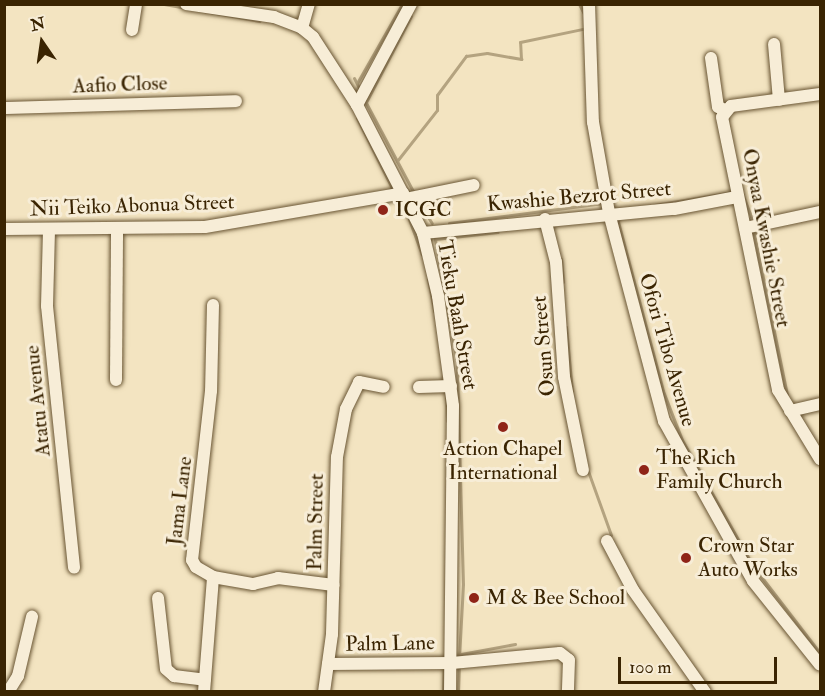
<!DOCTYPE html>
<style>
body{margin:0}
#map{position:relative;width:825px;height:696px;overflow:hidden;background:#f3e4c1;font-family:"IM FELL Double Pica",serif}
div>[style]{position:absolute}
.stream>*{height:3px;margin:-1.5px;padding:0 1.5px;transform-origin:1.5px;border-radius:1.5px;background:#b4a380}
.roads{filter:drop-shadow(0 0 2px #685432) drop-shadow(0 0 2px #685432)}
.minor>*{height:12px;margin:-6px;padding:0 6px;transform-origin:6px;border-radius:6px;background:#f7edd7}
.dots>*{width:16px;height:16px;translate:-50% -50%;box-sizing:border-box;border:3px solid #f7edd7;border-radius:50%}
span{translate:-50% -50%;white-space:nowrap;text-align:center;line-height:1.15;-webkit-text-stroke:6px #f7edd7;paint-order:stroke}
.street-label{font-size:21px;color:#3a2402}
.poi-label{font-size:21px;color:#3a2402}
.left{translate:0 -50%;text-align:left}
.frame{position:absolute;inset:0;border:6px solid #3a2402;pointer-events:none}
.north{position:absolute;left:12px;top:12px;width:60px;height:60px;-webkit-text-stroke:4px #f7edd7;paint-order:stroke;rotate:347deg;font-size:16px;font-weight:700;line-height:24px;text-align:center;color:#3a2402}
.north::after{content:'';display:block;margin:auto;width:21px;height:27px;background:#3a2402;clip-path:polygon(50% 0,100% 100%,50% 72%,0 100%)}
.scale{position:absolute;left:618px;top:657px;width:159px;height:27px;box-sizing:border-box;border:3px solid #3a2402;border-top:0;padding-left:8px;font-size:18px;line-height:21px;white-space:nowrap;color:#3a2402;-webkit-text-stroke:4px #f7edd7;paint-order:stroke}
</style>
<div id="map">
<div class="stream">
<div style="left:164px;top:4px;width:97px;rotate:10.1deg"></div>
<div style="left:579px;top:4px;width:11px;rotate:63deg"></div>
<div style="left:354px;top:78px;width:13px;rotate:63deg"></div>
<div style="left:357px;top:83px;width:91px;rotate:-60.3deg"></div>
<div style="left:364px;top:99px;width:109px;rotate:62deg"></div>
<div style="left:366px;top:102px;width:97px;rotate:-62.4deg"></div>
<div style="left:357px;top:118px;width:83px;rotate:63.4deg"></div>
<div style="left:397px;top:161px;width:65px;rotate:-51.9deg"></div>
<div style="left:437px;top:110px;width:15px;rotate:-90deg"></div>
<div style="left:437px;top:95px;width:49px;rotate:-53.4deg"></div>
<div style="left:466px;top:56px;width:21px;rotate:-8deg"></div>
<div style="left:487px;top:53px;width:35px;rotate:10deg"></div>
<div style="left:521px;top:59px;width:17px;rotate:-93deg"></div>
<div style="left:520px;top:42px;width:68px;rotate:-11.8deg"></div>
<div style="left:742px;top:193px;width:25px;rotate:69deg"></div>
<div style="left:751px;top:216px;width:9px;rotate:18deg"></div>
<div style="left:418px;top:201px;width:26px;rotate:58deg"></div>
<div style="left:654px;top:205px;width:80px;rotate:-9.3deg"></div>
<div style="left:617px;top:218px;width:179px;rotate:75.1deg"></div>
<div style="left:663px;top:391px;width:53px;rotate:68.8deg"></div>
<div style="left:682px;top:440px;width:145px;rotate:60.6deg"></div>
<div style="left:753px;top:566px;width:110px;rotate:52.4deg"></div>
<div style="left:409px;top:219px;width:38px;rotate:70deg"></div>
<div style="left:449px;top:223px;width:156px;rotate:-7.4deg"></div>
<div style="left:759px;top:231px;width:6px;rotate:149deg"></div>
<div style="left:754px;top:234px;width:164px;rotate:78.4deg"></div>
<div style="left:561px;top:259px;width:23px;rotate:85deg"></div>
<div style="left:428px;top:279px;width:33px;rotate:79deg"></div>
<div style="left:566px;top:327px;width:65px;rotate:84.7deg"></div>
<div style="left:446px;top:394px;width:27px;rotate:88deg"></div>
<div style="left:588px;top:471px;width:68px;rotate:70.2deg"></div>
<div style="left:461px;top:654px;width:55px;rotate:-10.5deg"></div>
<div style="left:459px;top:658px;width:74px;rotate:-86.9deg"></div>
<div style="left:463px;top:584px;width:221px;rotate:-91.6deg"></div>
<div style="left:457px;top:363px;width:126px;rotate:-100.1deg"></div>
<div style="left:435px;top:239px;width:63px;rotate:-6.3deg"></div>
<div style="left:443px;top:692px;width:25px;rotate:-88deg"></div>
<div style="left:458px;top:692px;width:27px;rotate:-88deg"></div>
</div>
<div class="roads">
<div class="minor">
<div style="left:186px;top:4px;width:89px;rotate:8.4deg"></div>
<div style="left:274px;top:17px;width:30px;rotate:21deg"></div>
<div style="left:302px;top:28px;width:14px;rotate:39deg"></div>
<div style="left:313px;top:37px;width:81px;rotate:57.1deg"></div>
<div style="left:357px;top:105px;width:144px;rotate:62.7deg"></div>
<div style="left:423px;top:233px;width:65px;rotate:76.6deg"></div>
<div style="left:438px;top:296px;width:111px;rotate:82.2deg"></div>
<div style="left:453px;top:406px;width:286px;rotate:90.6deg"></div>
<div style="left:589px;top:4px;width:118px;rotate:88.1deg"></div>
<div style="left:593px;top:122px;width:92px;rotate:80deg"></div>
<div style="left:609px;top:213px;width:215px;rotate:75.2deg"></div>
<div style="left:664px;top:421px;width:183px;rotate:60.9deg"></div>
<div style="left:753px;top:581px;width:107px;rotate:51.4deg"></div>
<div style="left:302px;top:28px;width:25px;rotate:-74deg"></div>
<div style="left:132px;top:30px;width:26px;rotate:-81deg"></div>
<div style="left:774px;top:44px;width:56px;rotate:84.9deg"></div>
<div style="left:711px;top:58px;width:49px;rotate:81.9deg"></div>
<div style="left:718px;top:107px;width:8px;rotate:23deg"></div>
<div style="left:820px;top:94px;width:90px;rotate:172.3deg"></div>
<div style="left:731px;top:106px;width:14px;rotate:129deg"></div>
<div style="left:722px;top:117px;width:279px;rotate:78.4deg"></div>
<div style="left:778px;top:390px;width:81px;rotate:58.7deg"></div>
<div style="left:357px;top:105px;width:115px;rotate:-61.9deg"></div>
<div style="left:4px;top:108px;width:232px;rotate:-1.7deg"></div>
<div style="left:406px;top:199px;width:69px;rotate:-11.6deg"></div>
<div style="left:545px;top:219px;width:44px;rotate:75.7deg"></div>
<div style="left:556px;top:262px;width:115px;rotate:86deg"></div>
<div style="left:564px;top:377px;width:95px;rotate:78.5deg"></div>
<div style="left:745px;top:228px;width:77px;rotate:-12deg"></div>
<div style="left:4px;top:229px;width:201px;rotate:-0.6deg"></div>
<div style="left:205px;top:227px;width:201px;rotate:-9.7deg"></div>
<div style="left:49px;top:230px;width:76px;rotate:91.5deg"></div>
<div style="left:47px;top:306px;width:263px;rotate:84.1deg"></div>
<div style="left:423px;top:233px;width:252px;rotate:-5.5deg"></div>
<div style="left:674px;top:209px;width:64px;rotate:-10.8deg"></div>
<div style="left:213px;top:305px;width:86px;rotate:91.3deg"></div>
<div style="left:211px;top:391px;width:170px;rotate:96.4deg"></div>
<div style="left:192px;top:560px;width:8px;rotate:60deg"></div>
<div style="left:196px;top:567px;width:20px;rotate:30deg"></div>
<div style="left:213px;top:577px;width:41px;rotate:9.9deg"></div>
<div style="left:253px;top:584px;width:26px;rotate:-13deg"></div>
<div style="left:278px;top:578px;width:56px;rotate:7.1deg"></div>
<div style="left:116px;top:380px;width:150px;rotate:-89.6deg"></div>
<div style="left:419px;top:387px;width:32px;rotate:-2deg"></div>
<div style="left:790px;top:411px;width:31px;rotate:-13deg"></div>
<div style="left:607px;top:541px;width:55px;rotate:62deg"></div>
<div style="left:633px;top:590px;width:125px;rotate:54.8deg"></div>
<div style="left:158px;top:598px;width:71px;rotate:83.6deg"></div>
<div style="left:166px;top:669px;width:11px;rotate:41deg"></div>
<div style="left:174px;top:676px;width:31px;rotate:7deg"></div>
<div style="left:328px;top:664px;width:124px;rotate:-0.5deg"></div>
<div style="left:452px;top:663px;width:108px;rotate:-5.3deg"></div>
<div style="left:560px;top:653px;width:11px;rotate:38deg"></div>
<div style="left:569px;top:660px;width:32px;rotate:92deg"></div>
<div style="left:8px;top:692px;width:19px;rotate:-58deg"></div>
<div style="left:18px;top:676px;width:61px;rotate:-76.7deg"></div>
<div style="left:204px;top:692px;width:115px;rotate:-85.5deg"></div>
<div style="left:324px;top:692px;width:59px;rotate:-82.1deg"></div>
<div style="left:332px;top:634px;width:177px;rotate:-88.4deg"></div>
<div style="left:337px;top:457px;width:49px;rotate:-79.4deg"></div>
<div style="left:346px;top:409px;width:30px;rotate:-64deg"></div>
<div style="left:359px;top:382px;width:25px;rotate:11deg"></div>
</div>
</div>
<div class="dots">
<div style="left:383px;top:210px;background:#8f2418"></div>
<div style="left:503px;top:427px;background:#8f2418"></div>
<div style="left:644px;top:470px;background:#8f2418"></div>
<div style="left:686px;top:558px;background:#8f2418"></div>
<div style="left:474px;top:598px;background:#8f2418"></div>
</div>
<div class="street-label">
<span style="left:120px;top:85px;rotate:-2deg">Aafio Close</span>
<span style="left:579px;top:197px;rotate:-5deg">Kwashie Bezrot Street</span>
<span style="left:132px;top:206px;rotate:-2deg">Nii Teiko Abonua Street</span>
<span style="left:766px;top:238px;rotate:79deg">Onyaa Kwashie Street</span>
<span style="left:457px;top:315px;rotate:80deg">Tieku Baah Street</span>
<span style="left:544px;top:346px;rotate:-95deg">Osun Street</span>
<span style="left:667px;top:350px;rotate:74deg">Ofori Tibo Avenue</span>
<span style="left:38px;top:401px;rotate:-96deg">Atatu Avenue</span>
<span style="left:180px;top:501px;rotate:-83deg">Jama Lane</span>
<span style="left:316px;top:522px;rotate:-89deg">Palm Street</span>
<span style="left:390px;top:644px;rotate:-1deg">Palm Lane</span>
</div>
<div class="poi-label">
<span class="left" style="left:395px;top:210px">ICGC</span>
<span style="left:503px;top:461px">Action Chapel<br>International</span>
<span class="left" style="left:656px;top:470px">The Rich<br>Family Church</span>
<span class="left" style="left:698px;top:558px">Crown Star<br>Auto Works</span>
<span class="left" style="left:486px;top:598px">M &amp; Bee School</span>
</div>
<div class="frame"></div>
<div class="north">N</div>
<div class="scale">100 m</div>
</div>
